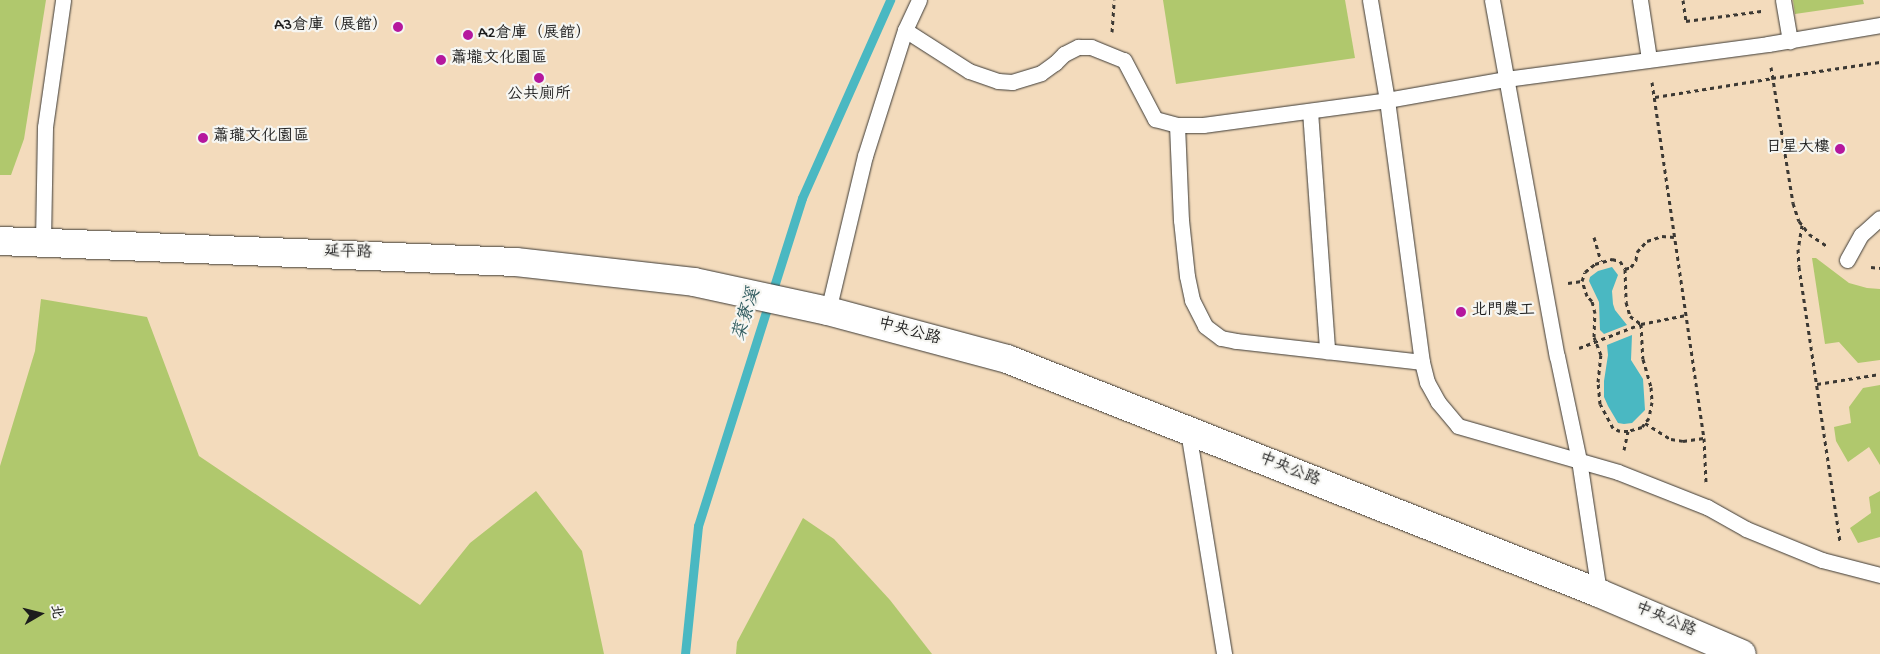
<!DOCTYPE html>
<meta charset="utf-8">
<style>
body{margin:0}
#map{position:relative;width:1880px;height:654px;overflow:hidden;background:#f3dbbc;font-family:"Gochi Hand","LXGW WenKai TC",sans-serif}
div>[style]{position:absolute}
.green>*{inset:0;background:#b0c86d}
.water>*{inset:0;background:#4ab8c2}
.stream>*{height:9px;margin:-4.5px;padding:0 4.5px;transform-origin:4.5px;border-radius:4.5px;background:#4ab8c2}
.path>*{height:3px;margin-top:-1.5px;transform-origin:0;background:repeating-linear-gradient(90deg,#3c3934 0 4px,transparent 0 8px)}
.roads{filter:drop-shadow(0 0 1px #3c3934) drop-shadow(0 0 1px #3c3934)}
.lane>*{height:15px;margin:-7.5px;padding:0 7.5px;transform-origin:7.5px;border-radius:7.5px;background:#fff}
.primary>*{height:28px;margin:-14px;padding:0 14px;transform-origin:14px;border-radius:14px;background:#fff}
.dots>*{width:14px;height:14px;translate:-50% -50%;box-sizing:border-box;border:2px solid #f6f6f2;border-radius:50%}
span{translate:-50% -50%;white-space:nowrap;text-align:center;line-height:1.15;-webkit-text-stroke:4.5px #f6f6f2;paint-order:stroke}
.poi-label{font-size:16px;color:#1c1c1c}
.right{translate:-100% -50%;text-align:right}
.left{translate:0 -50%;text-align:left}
.street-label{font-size:16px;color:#1c1c1c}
.water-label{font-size:18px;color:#2e5a5e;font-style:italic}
.north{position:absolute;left:15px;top:589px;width:50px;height:50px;-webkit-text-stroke:4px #f6f6f2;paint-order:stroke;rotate:82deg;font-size:14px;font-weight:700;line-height:20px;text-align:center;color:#1c1c1c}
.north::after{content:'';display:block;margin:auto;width:18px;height:22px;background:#1c1c1c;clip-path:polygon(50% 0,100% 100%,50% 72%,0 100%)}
</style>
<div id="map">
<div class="green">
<div style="clip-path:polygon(0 0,46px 0,24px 139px,11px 175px,0 175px)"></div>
<div style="clip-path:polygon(1163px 0,1345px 0,1355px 58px,1176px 84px)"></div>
<div style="clip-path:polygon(1793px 0,1863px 0,1864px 4px,1795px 14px)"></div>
<div style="clip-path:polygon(1812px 258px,1816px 258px,1849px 283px,1867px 288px,1880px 289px,1880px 360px,1858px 363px,1839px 342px,1825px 344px)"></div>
<div style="clip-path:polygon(41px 299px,147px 317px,199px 456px,420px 605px,470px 543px,536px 491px,582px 551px,604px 654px,0 654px,0 466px,35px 351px)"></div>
<div style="clip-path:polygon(1880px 385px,1880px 465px,1869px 447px,1848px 462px,1836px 441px,1834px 427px,1851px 423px,1849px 407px,1863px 388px)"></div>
<div style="clip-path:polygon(1880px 491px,1880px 537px,1858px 543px,1850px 528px,1871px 513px,1869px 497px)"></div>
<div style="clip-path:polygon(803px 518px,834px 539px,890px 600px,932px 654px,736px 654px,737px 642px)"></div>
</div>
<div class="water">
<div style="clip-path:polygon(1612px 267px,1618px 275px,1612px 291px,1613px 304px,1615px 310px,1627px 325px,1604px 334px,1600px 330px,1599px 302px,1589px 281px,1590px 277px,1598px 271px)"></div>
<div style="clip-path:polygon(1632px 335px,1631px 360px,1643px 379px,1645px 410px,1632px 423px,1624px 424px,1618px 423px,1608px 406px,1604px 397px,1604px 381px,1608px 355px,1607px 345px)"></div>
</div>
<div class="stream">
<div style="left:685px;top:654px;width:129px;rotate:-84.2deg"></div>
<div style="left:698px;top:526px;width:344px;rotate:-72.4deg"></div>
<div style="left:802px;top:198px;width:217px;rotate:-66deg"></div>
</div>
<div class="path">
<div style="left:1683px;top:0;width:21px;rotate:82deg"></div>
<div style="left:1686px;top:21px;width:76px;rotate:-7.6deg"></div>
<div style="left:1112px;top:32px;width:32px;rotate:-86deg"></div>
<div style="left:1771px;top:67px;width:138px;rotate:80.8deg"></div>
<div style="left:1793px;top:203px;width:19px;rotate:72deg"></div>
<div style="left:1799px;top:221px;width:16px;rotate:52deg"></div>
<div style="left:1809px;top:234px;width:23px;rotate:34deg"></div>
<div style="left:1772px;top:78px;width:109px;rotate:-8.4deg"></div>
<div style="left:1652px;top:82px;width:360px;rotate:81.7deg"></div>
<div style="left:1704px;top:438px;width:44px;rotate:87.4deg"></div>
<div style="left:1655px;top:97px;width:120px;rotate:-9.1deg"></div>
<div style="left:1802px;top:225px;width:24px;rotate:99deg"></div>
<div style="left:1798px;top:249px;width:18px;rotate:87deg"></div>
<div style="left:1799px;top:267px;width:277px;rotate:81.5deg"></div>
<div style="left:1594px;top:237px;width:25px;rotate:74deg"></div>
<div style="left:1612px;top:259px;width:8px;rotate:14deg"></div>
<div style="left:1620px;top:261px;width:9px;rotate:58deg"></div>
<div style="left:1625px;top:269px;width:33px;rotate:88deg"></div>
<div style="left:1626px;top:302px;width:15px;rotate:74deg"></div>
<div style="left:1630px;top:316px;width:14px;rotate:36deg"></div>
<div style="left:1641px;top:324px;width:35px;rotate:87deg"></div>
<div style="left:1643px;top:359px;width:29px;rotate:74deg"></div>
<div style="left:1651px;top:387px;width:15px;rotate:86deg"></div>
<div style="left:1652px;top:402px;width:16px;rotate:101deg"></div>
<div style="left:1649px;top:418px;width:11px;rotate:128deg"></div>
<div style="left:1642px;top:427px;width:15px;rotate:164deg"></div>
<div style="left:1628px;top:431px;width:8px;rotate:180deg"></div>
<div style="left:1620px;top:431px;width:8px;rotate:-157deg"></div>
<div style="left:1613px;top:428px;width:27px;rotate:-118deg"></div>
<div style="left:1600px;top:404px;width:22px;rotate:-95deg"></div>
<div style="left:1598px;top:382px;width:27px;rotate:-84deg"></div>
<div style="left:1601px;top:355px;width:19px;rotate:-111deg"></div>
<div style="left:1594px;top:337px;width:24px;rotate:-88deg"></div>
<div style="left:1595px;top:313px;width:12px;rotate:-104deg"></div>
<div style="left:1592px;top:301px;width:7px;rotate:-135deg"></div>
<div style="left:1587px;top:296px;width:16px;rotate:-108deg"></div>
<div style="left:1582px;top:281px;width:9px;rotate:-72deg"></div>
<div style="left:1585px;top:272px;width:13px;rotate:-39deg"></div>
<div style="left:1595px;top:264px;width:18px;rotate:-16deg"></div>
<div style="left:1871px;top:267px;width:9px;rotate:6deg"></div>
<div style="left:1625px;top:269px;width:6px;rotate:-18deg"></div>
<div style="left:1631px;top:267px;width:9px;rotate:-54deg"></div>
<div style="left:1636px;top:260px;width:8px;rotate:-83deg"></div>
<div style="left:1637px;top:252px;width:15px;rotate:-48deg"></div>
<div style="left:1647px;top:241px;width:16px;rotate:-18deg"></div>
<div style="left:1662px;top:236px;width:12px;rotate:5deg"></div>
<div style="left:1568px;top:283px;width:14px;rotate:-8deg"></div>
<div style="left:1579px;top:348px;width:66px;rotate:-21.2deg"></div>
<div style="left:1641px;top:324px;width:46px;rotate:-11.3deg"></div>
<div style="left:1817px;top:384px;width:64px;rotate:-9deg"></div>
<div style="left:1645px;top:423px;width:31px;rotate:32deg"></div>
<div style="left:1671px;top:439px;width:12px;rotate:9deg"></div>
<div style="left:1683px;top:441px;width:21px;rotate:-8deg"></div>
<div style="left:1624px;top:450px;width:19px;rotate:-78deg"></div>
</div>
<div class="roads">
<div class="lane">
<div style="left:1370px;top:0;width:101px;rotate:80.4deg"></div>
<div style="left:1387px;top:100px;width:264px;rotate:82.4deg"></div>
<div style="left:1422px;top:362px;width:21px;rotate:76deg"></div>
<div style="left:1427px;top:382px;width:23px;rotate:61deg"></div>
<div style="left:1438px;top:402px;width:31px;rotate:50deg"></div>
<div style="left:1458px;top:426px;width:166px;rotate:16deg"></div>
<div style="left:1618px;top:472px;width:96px;rotate:21.5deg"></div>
<div style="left:1707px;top:507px;width:45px;rotate:29.4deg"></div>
<div style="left:1746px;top:529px;width:82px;rotate:22.2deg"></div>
<div style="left:1822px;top:560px;width:60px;rotate:14.5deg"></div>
<div style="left:1492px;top:0;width:362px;rotate:79.7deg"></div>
<div style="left:1557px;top:356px;width:106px;rotate:78.1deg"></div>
<div style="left:1579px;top:460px;width:134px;rotate:81.4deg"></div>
<div style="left:1640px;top:0;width:60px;rotate:81.3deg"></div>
<div style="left:1783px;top:0;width:42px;rotate:80.3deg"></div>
<div style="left:905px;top:30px;width:76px;rotate:32.6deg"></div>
<div style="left:969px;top:71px;width:31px;rotate:19deg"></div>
<div style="left:998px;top:81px;width:14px;rotate:4deg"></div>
<div style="left:1012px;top:82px;width:30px;rotate:-17deg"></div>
<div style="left:1041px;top:73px;width:17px;rotate:-36deg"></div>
<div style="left:1055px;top:63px;width:13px;rotate:-45deg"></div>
<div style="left:1064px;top:54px;width:16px;rotate:-27deg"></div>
<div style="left:1078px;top:47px;width:13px"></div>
<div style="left:1091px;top:47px;width:35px;rotate:22deg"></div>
<div style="left:1124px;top:60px;width:67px;rotate:62.3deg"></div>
<div style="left:1155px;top:119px;width:23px;rotate:15deg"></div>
<div style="left:1177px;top:125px;width:26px"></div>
<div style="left:1203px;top:125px;width:186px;rotate:-7.7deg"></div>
<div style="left:1387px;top:100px;width:121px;rotate:-10deg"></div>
<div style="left:1506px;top:79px;width:264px;rotate:-7.6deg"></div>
<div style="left:1768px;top:44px;width:114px;rotate:-9.6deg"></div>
<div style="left:1310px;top:111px;width:241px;rotate:85.9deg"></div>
<div style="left:1177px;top:125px;width:95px;rotate:87.6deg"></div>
<div style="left:1181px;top:220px;width:56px;rotate:83.9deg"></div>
<div style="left:1187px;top:276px;width:25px;rotate:78deg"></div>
<div style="left:1192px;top:300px;width:29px;rotate:63deg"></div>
<div style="left:1205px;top:326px;width:20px;rotate:37deg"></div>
<div style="left:1221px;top:338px;width:15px;rotate:11deg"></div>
<div style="left:1236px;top:341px;width:187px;rotate:6.4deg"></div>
<div style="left:43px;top:242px;width:115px;rotate:-89deg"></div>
<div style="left:45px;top:127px;width:128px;rotate:-81.9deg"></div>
<div style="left:1847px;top:260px;width:29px;rotate:-61deg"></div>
<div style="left:1861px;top:235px;width:25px;rotate:-42deg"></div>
<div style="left:828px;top:311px;width:159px;rotate:-76.6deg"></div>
<div style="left:865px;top:156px;width:132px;rotate:-72.4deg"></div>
<div style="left:905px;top:30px;width:33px;rotate:-65deg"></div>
<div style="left:1188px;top:431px;width:226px;rotate:80.8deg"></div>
</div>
<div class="primary">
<div style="left:0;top:241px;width:516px;rotate:2.33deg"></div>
<div style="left:516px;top:262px;width:179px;rotate:6.4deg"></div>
<div style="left:694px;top:282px;width:137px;rotate:12.2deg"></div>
<div style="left:828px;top:311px;width:185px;rotate:15deg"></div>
<div style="left:1007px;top:359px;width:637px;rotate:21.57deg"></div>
<div style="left:1599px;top:593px;width:155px;rotate:23.1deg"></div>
</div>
</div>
<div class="dots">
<div style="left:398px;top:27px;background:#b5179e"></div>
<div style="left:468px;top:35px;background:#b5179e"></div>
<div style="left:441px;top:60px;background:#b5179e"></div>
<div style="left:539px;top:78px;background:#b5179e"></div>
<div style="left:203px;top:138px;background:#b5179e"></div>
<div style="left:1840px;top:149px;background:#b5179e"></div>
<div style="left:1461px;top:312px;background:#b5179e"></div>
</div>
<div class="poi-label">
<span class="right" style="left:388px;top:27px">A3倉庫（展館）</span>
<span class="left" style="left:478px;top:35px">A2倉庫（展館）</span>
<span class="left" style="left:451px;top:60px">蕭壠文化園區</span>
<span style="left:539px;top:96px">公共廁所</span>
<span class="left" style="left:213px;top:138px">蕭瓏文化園區</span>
<span class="right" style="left:1830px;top:149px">日星大樓</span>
<span class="left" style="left:1471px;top:312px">北門農工</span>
</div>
<div class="street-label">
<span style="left:348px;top:254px;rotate:2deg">延平路</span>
<span style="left:909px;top:333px;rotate:15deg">中央公路</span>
<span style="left:1289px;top:471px;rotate:22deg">中央公路</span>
<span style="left:1665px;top:621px;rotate:23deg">中央公路</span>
</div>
<div class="water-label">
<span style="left:748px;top:315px;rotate:-72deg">菜寮溪</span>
</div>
<div class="north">北</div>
</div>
